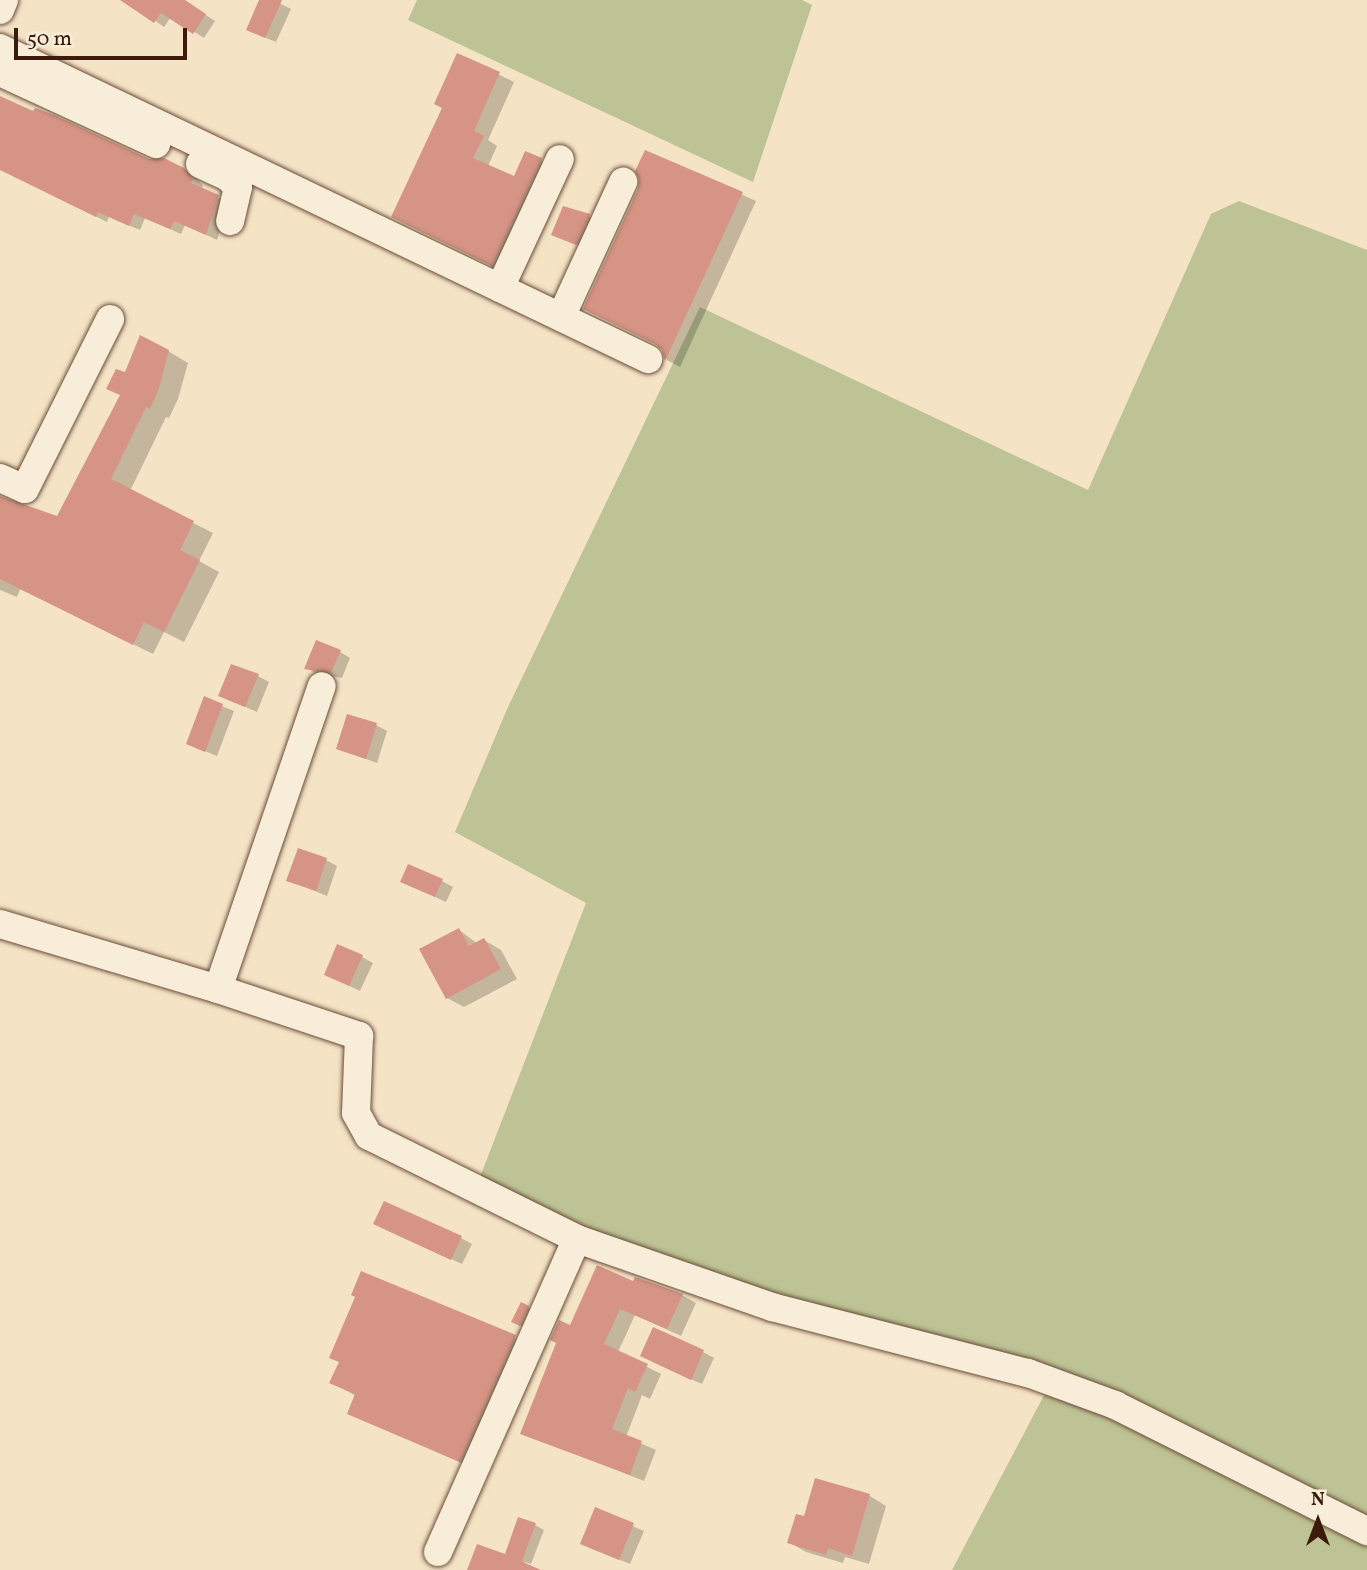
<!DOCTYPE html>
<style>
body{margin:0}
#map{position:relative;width:1367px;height:1570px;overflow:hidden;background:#f5e3c5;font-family:Vollkorn,serif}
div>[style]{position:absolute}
.green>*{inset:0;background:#bdc394}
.shadow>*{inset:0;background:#0003}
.building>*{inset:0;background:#d59485}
.roads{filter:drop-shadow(0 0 2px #6a4d3a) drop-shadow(0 0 2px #6a4d3a)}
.minor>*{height:28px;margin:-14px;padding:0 14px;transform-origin:14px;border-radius:14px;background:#f8edd9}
span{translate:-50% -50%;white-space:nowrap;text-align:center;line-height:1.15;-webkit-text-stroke:5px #f8edd9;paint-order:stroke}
.north{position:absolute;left:1283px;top:1486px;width:70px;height:70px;-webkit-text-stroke:5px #f8edd9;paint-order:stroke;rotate:0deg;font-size:19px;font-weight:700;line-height:28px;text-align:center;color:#3c1b0c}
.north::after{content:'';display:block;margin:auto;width:24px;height:32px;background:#3c1b0c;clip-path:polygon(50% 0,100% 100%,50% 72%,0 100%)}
.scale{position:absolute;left:14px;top:28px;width:173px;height:32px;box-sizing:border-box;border:4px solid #3c1b0c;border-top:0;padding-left:9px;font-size:21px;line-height:24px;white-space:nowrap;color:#3c1b0c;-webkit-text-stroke:5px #f8edd9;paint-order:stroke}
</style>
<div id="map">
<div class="green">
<div style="clip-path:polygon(417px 0,802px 0,812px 5px,753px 182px,408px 20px)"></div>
<div style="clip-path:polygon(1239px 201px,1367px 250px,1367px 1570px,952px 1570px,1051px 1382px,772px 1307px,475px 1190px,586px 903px,455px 832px,508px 707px,700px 307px,1088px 490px,1211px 214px)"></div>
</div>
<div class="shadow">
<div style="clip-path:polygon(126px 0,183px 0,215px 21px,204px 38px,171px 17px,164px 27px)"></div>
<div style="clip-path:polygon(261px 0,273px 0,291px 9px,276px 42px,259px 35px)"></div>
<div style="clip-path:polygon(458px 55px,514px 82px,488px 140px,497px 146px,488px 166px,515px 178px,526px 153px,556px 168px,507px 273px,408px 225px)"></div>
<div style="clip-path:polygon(0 98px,149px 161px,183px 169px,195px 176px,203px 186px,201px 189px,229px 203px,217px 240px,185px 225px,181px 234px,145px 218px,140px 230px,109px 217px,107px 222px,18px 178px,0 164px)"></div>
<div style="clip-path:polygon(646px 152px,756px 201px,680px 367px,667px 360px,664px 349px)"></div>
<div style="clip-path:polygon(564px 208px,594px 218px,581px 246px,558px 237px)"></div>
<div style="clip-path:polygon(168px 351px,188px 363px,178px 399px,169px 418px,166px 417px,130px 491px,213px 533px,199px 561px,219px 572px,184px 642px,164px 632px,153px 654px,20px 589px,17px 597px,0 590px,0 509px,58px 519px,122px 396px,109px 389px,126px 375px)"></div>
<div style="clip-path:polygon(340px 652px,350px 658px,342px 678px,317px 674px,307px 668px)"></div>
<div style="clip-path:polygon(258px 676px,269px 682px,257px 712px,220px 696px)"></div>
<div style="clip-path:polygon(205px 699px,234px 711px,217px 756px,188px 744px)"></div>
<div style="clip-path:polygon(376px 725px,387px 731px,377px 763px,338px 749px)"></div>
<div style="clip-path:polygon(326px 860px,337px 866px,327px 896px,288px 880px)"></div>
<div style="clip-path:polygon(442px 881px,453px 887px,446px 902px,413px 887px)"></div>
<div style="clip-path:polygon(459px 930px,478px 944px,484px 940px,501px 950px,517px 979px,464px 1007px,447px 998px)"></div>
<div style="clip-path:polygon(362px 957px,373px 963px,360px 991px,337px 980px)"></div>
<div style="clip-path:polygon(386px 1230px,461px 1238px,472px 1244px,462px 1264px)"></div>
<div style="clip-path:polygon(362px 1274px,532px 1346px,477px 1470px,349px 1413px,356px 1396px,332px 1383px,340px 1362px)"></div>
<div style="clip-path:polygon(634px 1283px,682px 1295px,696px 1303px,681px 1336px,635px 1315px,618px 1352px,661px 1374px,650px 1399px,642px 1395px,626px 1437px,656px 1450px,644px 1481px,522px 1433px,571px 1327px)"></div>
<div style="clip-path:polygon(522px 1304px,533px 1310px,525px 1328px,513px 1322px)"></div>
<div style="clip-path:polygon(703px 1352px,714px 1358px,702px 1384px,653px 1362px)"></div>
<div style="clip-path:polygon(816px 1480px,870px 1496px,886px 1506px,869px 1564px,845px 1557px,843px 1563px,806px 1552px,789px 1542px,805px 1519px)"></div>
<div style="clip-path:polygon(596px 1510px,644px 1531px,630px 1564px,593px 1549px)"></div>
<div style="clip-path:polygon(535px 1525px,544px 1530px,531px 1564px,525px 1562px,522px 1570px,469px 1570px,506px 1556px)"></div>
</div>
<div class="building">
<div style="clip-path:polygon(120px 0,185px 0,206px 14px,193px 34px,161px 13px,154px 23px)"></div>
<div style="clip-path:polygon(259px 0,282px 0,265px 38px,246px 30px)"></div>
<div style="clip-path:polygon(457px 53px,500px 72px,474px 131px,484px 136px,473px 158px,514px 176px,525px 151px,542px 158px,492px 266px,391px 217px,442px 108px,434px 104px)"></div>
<div style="clip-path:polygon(0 96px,33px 111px,35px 108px,54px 115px,149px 159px,164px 158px,184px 168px,193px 179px,191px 183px,219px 195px,206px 235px,174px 221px,170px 229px,134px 214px,129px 226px,98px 212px,96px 217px,0 170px)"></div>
<div style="clip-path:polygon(645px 150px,743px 192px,665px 361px,662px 350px,655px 344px,583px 309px,638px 189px,639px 180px,635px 171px)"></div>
<div style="clip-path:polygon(563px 206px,590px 214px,576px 245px,551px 235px)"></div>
<div style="clip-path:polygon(140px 335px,169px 350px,159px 388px,150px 409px,146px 407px,111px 479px,194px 521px,180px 550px,200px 560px,164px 632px,144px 622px,133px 645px,0 579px,0 496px,57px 516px,120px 395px,106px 389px,116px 369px,125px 372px)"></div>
<div style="clip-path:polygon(316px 640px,341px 650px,331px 673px,304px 669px)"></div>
<div style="clip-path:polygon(231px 664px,259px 674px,245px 707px,218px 696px)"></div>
<div style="clip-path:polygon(204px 696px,223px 704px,205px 752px,186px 744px)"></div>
<div style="clip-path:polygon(347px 714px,377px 723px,366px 759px,336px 749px)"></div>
<div style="clip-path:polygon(298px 848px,327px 858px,316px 891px,286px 881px)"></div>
<div style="clip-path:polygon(408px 864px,443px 879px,435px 897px,400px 882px)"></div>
<div style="clip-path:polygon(459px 928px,469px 946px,484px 938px,501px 969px,446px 999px,419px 949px)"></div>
<div style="clip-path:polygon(337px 944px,363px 955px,349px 986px,324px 975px)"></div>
<div style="clip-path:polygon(384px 1201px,462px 1236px,451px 1260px,373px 1224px)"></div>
<div style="clip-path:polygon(597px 1265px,633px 1281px,635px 1277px,683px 1294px,667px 1329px,620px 1309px,604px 1344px,648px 1364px,635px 1392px,628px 1388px,612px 1429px,642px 1441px,630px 1475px,520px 1434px,556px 1343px,550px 1340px,559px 1320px,570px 1325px)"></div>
<div style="clip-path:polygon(361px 1271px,516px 1335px,460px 1462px,347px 1414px,355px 1394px,329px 1383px,339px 1362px,329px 1358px,355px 1297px,351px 1295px)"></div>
<div style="clip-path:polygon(521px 1302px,529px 1306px,520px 1326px,511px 1322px)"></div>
<div style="clip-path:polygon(653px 1327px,704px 1350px,691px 1380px,640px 1356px)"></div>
<div style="clip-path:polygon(815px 1478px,870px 1494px,852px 1556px,828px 1548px,826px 1555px,787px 1543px,796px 1514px,804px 1516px)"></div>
<div style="clip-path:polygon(595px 1507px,634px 1523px,619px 1560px,580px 1544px)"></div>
<div style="clip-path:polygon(518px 1517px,536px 1523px,522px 1561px,516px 1559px,541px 1570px,467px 1570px,477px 1544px,505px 1554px)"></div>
</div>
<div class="roads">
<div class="minor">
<div style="left:0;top:10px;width:11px;rotate:-68deg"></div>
<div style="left:0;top:48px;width:719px;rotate:25.64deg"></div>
<div style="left:0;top:72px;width:172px;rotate:24.8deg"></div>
<div style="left:200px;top:164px;width:31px;rotate:25deg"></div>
<div style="left:228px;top:177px;width:14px;rotate:45deg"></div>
<div style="left:238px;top:187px;width:35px;rotate:103deg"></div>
<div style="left:500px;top:288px;width:142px;rotate:-65.1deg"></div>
<div style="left:561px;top:317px;width:149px;rotate:-65.3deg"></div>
<div style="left:0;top:478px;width:27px;rotate:24deg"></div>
<div style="left:25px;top:489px;width:190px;rotate:-63.4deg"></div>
<div style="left:0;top:924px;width:227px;rotate:16.6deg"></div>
<div style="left:218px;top:989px;width:149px;rotate:18.4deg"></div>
<div style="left:359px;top:1036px;width:77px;rotate:92.2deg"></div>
<div style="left:356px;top:1113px;width:26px;rotate:61deg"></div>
<div style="left:369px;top:1136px;width:232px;rotate:26.3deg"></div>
<div style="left:577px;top:1239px;width:207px;rotate:19.2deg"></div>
<div style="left:772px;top:1307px;width:264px;rotate:14.5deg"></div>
<div style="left:1028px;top:1373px;width:93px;rotate:20.2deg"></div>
<div style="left:1115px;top:1405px;width:282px;rotate:26.6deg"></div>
<div style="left:218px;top:989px;width:320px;rotate:-71.1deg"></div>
<div style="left:438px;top:1552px;width:342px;rotate:-66.1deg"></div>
</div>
</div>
<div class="north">N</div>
<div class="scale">50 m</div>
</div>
